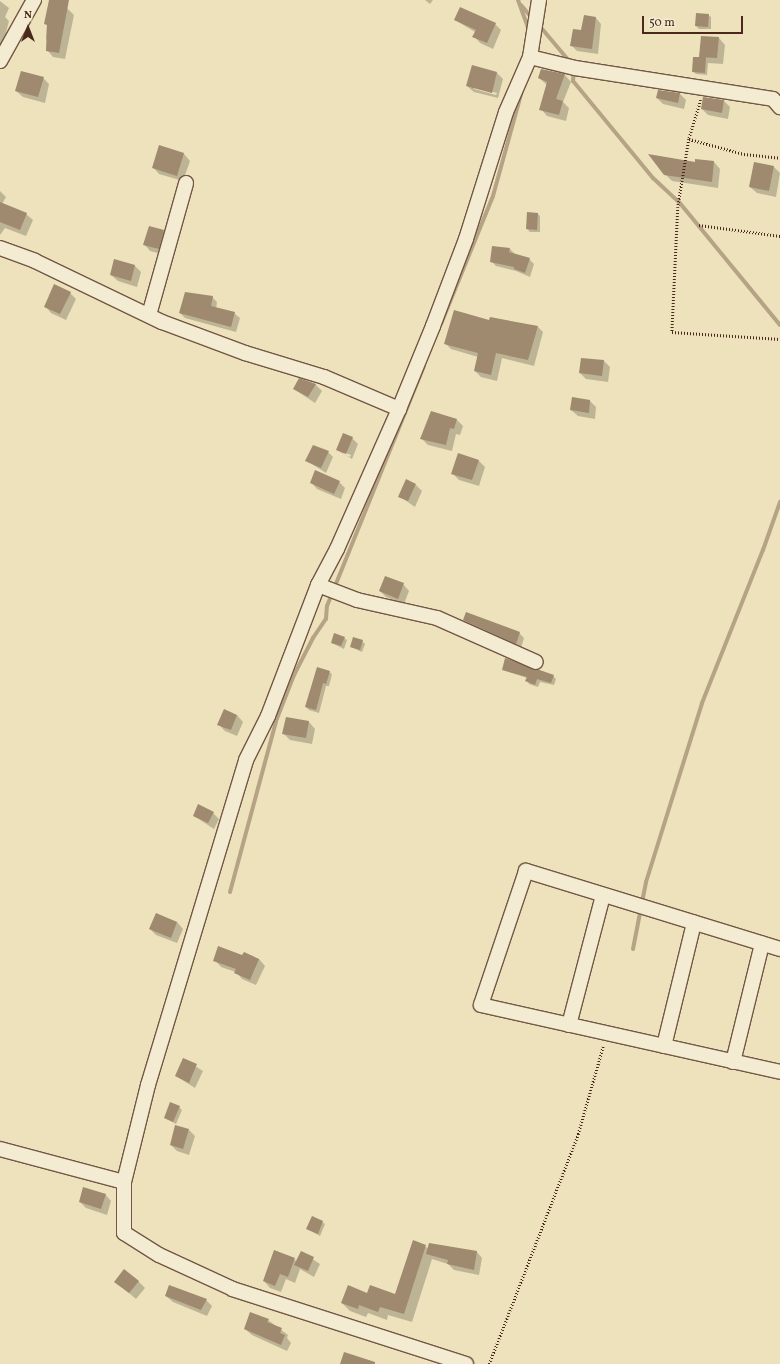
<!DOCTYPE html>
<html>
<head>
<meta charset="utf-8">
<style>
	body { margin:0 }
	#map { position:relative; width:780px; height:1364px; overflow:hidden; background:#ede2bc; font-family:Vollkorn,serif }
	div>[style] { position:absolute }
	.shadow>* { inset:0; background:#0003 }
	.stream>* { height:4px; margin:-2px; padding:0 2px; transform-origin:2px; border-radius:2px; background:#b6a386 }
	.building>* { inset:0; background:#9f896f }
	.path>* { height:2.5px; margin-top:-1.25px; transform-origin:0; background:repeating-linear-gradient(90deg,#4a291c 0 1px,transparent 0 3px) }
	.roads { filter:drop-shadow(1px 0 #735744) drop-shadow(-1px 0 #735744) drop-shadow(0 1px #735744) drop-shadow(0 -1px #735744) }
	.street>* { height:14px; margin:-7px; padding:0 7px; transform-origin:7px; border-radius:7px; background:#f3ecd3 }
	span { translate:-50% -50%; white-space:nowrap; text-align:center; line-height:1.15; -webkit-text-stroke:4px #f3ecd3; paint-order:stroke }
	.north { position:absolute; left:8px; top:8px; width:40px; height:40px; -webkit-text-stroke:3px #f3ecd3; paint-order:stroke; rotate:0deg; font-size:11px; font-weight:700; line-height:16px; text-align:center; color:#4a291c }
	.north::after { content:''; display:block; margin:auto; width:14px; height:18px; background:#4a291c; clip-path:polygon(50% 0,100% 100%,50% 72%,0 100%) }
	.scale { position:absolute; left:642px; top:16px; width:101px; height:18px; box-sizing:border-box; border:2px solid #4a291c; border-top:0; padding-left:5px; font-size:12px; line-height:14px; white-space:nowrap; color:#4a291c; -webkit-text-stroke:3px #f3ecd3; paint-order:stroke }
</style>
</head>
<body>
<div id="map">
	<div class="shadow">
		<div style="clip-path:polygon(425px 0,433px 0,430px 4px)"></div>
		<div style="clip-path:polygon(0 1px,9px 8px,5px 17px,9px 21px,0 55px)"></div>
		<div style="clip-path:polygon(67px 8px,74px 15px,65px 59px,53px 57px,47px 50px,48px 41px,46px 39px,48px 9px)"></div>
		<div style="clip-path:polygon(708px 15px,711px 17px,711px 29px,699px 29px,696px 26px)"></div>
		<div style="clip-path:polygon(585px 16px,596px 18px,601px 24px,598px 54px,577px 51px,572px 46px,582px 31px)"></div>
		<div style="clip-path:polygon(455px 20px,495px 24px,501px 30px,493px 49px,480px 43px,474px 36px,475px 32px)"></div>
		<div style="clip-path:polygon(702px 37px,719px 38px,725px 45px,723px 64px,708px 63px,707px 75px,696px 74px,693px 71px,702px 58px)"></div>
		<div style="clip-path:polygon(evenodd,473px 66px,497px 73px,503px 79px,498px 98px,474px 92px,467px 86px,473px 66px,474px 87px,497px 93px,496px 95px,474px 89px,474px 87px)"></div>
		<div style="clip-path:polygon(542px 70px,565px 75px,571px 82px,563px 102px,569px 108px,566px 121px,547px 116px,541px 109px,547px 85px,539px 78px)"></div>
		<div style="clip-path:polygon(43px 78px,49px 84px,45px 103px,23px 97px,16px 91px)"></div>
		<div style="clip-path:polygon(680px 94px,686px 100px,684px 109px,663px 104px,657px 98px)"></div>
		<div style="clip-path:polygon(704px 98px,724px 101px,730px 107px,728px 119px,708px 115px,702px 109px)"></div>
		<div style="clip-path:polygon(160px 147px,184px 154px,190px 161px,183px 181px,159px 174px,153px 167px)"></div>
		<div style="clip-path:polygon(714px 162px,720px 169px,718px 188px,672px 181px,665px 174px,696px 163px)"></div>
		<div style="clip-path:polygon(774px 167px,780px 173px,776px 197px,757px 193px,750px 187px)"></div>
		<div style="clip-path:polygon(0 191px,6px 197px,2px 204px,26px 214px,33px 220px,26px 236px,5px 228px,0 235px)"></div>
		<div style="clip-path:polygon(538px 214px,540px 216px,540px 232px,530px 232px,527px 229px)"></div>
		<div style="clip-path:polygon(163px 231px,170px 237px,165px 255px,150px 251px,144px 244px)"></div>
		<div style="clip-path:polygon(493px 247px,510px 249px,515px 254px,529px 259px,534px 264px,530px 277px,516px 271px,496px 266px,491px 261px)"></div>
		<div style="clip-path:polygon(135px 266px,141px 272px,137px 287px,118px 281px,111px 275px)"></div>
		<div style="clip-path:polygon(70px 293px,76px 299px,66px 320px,51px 313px,45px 306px)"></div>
		<div style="clip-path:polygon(212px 297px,217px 302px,216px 309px,234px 313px,240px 318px,236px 332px,185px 318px,180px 313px)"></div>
		<div style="clip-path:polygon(490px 321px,537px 326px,543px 332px,534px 366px,502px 358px,497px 381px,481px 377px,475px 371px,478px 357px,451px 349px,445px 343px)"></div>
		<div style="clip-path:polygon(604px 361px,610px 367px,608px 382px,586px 379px,580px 373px)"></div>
		<div style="clip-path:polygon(315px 384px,322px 391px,315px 403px,294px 389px)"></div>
		<div style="clip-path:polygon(573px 398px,590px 401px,596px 407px,595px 419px,578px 416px,571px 410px)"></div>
		<div style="clip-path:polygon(457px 420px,463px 426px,460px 435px,456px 434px,452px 451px,428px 445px,421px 438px)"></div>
		<div style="clip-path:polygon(evenodd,352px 438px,358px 444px,352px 459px,337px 450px,352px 438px,343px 452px,351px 455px,350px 457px,343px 454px,343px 452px)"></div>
		<div style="clip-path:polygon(328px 452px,333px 457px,326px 473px,307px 461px)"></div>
		<div style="clip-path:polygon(459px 454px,479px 461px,485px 467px,479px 486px,459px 480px,452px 473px)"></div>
		<div style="clip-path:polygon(311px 482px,339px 482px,345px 488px,341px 499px,317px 489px)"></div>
		<div style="clip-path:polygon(416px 485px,422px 491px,415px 507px,399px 496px)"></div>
		<div style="clip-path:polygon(403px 584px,409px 591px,404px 604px,386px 597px,380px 591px)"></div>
		<div style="clip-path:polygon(464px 620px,519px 633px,524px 638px,521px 648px,469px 625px)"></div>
		<div style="clip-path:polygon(344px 638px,347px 640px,344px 649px,332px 643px)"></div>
		<div style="clip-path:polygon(362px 641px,365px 644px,362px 652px,351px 647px)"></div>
		<div style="clip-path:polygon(503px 670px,553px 676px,556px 679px,554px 685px,540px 682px,538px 687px,529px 684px,527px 678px)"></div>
		<div style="clip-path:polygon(329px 672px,332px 674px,329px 686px,326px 686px,319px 713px,309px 710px,306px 707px)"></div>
		<div style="clip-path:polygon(237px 715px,243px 722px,237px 736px,225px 731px,219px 725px)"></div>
		<div style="clip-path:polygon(309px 722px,315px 729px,312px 744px,290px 740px,283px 733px)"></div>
		<div style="clip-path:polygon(213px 813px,219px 819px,214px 829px,194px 816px)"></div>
		<div style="clip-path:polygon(156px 914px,177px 922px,183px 929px,177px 943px,156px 935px,150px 929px)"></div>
		<div style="clip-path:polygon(243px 956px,259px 959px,265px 966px,256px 985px,242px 979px,236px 972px,221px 967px,215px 960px)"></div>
		<div style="clip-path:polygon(184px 1059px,203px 1071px,195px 1088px,176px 1076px)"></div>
		<div style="clip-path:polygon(179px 1107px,182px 1110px,176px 1124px,165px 1118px)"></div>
		<div style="clip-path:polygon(189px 1130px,195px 1136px,189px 1155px,177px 1151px,171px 1145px)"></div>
		<div style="clip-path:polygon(105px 1194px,111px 1201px,107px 1215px,86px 1208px,80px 1202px)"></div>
		<div style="clip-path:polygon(322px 1222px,325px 1224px,320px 1236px,307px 1229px)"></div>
		<div style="clip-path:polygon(413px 1241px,428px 1248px,477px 1252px,482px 1258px,479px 1275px,454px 1270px,448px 1264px,432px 1259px,412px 1322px,388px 1315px,387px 1320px,368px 1313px,366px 1317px,350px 1311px,342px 1303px,368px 1294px,396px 1295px)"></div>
		<div style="clip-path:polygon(275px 1252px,297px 1261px,302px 1252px,320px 1264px,314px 1277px,300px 1269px,295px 1283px,286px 1279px,281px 1292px,270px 1288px,264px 1281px)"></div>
		<div style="clip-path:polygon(138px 1281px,145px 1288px,136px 1299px,116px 1282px)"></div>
		<div style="clip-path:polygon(166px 1296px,206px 1300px,212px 1306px,207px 1316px,173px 1302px)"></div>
		<div style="clip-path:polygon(268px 1320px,288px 1335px,287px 1338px,291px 1343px,287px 1351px,252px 1335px,245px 1329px)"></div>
	</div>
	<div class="stream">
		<div style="left:518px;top:0;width:33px;rotate:70deg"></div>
		<div style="left:521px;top:5px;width:17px;rotate:50deg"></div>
		<div style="left:538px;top:24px;width:50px;rotate:49.9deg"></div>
		<div style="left:574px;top:71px;width:10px;rotate:96deg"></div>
		<div style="left:573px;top:81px;width:126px;rotate:50.5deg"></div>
		<div style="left:653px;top:178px;width:35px;rotate:43deg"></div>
		<div style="left:679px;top:202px;width:159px;rotate:50.6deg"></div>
		<div style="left:441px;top:324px;width:138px;rotate:-67.9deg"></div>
		<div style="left:493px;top:196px;width:109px;rotate:-74.6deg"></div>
		<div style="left:230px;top:892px;width:177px;rotate:-74.9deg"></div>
		<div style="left:276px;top:721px;width:49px;rotate:-68.6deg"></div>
		<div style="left:294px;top:675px;width:42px;rotate:-62.8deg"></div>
		<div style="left:313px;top:638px;width:23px;rotate:-56deg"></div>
		<div style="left:326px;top:619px;width:13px;rotate:-86deg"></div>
		<div style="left:327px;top:606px;width:259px;rotate:-68deg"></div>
		<div style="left:633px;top:949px;width:68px;rotate:-79deg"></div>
		<div style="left:646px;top:882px;width:188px;rotate:-72.6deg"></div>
		<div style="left:702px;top:703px;width:165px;rotate:-68.3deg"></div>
		<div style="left:763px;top:550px;width:51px;rotate:-70.5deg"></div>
	</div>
	<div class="building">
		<div style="clip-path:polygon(49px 0,69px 0,59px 53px,46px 51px,47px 25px,44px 24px)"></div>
		<div style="clip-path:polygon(460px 7px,496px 23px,487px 43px,472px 37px,476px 30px,454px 20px)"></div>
		<div style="clip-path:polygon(696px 13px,709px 14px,708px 27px,695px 26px)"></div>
		<div style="clip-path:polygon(584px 15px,596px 17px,592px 49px,570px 46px,573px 29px,581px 30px)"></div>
		<div style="clip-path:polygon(701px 36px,719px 37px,717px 58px,699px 57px)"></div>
		<div style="clip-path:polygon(693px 57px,706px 57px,705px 73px,692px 72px)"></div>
		<div style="clip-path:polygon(472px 65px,497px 72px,492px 93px,466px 86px)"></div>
		<div style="clip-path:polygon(541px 69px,565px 74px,556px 99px,563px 101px,559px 115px,539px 110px,547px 82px,538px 78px)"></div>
		<div style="clip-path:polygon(21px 71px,44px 77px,38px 97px,15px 91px)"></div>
		<div style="clip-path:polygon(658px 90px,680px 93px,678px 103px,656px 98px)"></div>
		<div style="clip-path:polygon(703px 97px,724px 100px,722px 113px,701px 109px)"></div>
		<div style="clip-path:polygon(159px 145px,184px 153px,177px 176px,152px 168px)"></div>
		<div style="clip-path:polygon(648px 154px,695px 162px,695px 159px,714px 161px,712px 182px,664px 175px)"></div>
		<div style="clip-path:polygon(754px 162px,774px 166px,769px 191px,749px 187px)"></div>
		<div style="clip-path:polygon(0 202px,27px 213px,20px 230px,0 222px)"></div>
		<div style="clip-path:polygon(527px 212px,538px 213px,537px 230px,526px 229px)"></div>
		<div style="clip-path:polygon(149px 226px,164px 230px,159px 249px,143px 245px)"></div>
		<div style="clip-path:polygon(492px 246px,510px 248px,509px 252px,530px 258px,525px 273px,514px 269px,514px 267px,490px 262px)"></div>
		<div style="clip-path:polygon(114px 259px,135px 265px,131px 281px,110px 275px)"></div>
		<div style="clip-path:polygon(54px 284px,71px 292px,60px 314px,44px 307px)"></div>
		<div style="clip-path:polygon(185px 292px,213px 296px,211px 306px,235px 312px,231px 327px,179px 313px)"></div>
		<div style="clip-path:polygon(454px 310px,489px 320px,490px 317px,538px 326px,528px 360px,496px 353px,491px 375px,474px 371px,478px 353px,444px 344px)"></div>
		<div style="clip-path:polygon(581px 358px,604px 360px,602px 376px,579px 373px)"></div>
		<div style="clip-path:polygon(299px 378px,316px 384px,308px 397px,293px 389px)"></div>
		<div style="clip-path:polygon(572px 397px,590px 400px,589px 413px,570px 410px)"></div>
		<div style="clip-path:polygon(431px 411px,457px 419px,454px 429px,450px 428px,446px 445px,420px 439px)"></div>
		<div style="clip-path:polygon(343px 433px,353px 437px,346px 454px,336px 450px)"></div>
		<div style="clip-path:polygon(313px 445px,329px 451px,321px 468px,305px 461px)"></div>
		<div style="clip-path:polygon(458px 453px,479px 460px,472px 480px,451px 474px)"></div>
		<div style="clip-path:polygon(315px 470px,340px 481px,334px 494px,310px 483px)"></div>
		<div style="clip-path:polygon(406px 479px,416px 484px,408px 501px,398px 497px)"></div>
		<div style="clip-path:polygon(385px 576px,404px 583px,398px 599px,379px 591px)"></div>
		<div style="clip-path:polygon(466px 612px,520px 632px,516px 644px,463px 620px)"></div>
		<div style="clip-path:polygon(334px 633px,345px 637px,341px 646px,331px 643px)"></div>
		<div style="clip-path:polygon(353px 637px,363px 640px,360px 650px,350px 647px)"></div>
		<div style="clip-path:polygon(505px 658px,554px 675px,551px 683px,537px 679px,535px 685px,525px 681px,527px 677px,502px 670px)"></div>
		<div style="clip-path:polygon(317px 667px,330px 671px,326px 684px,323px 683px,316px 710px,305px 707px)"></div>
		<div style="clip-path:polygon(224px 709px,237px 715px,231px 730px,217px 725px)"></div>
		<div style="clip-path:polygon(286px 717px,309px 721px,306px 738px,282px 734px)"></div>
		<div style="clip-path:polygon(198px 804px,214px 812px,208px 823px,193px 816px)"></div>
		<div style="clip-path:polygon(156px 913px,177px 922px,171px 938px,149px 929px)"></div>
		<div style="clip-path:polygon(218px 946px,242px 955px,244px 952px,259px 959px,250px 980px,234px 973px,236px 969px,213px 961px)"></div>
		<div style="clip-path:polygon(183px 1058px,197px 1064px,189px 1083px,175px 1076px)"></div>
		<div style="clip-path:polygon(170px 1102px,180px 1106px,173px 1122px,164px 1118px)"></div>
		<div style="clip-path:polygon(175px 1125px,189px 1129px,183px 1149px,170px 1145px)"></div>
		<div style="clip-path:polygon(83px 1187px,106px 1194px,101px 1209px,79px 1202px)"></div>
		<div style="clip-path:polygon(312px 1216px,323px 1221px,318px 1234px,306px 1229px)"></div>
		<div style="clip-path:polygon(413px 1240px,426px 1245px,404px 1314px,380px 1307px,378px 1312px,359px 1305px,358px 1309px,341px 1303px,348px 1285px,367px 1293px,370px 1285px,395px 1294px)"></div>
		<div style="clip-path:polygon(429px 1243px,477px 1251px,474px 1270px,447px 1264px,448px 1260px,426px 1254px)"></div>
		<div style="clip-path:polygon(274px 1250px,295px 1258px,288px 1277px,280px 1274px,275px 1286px,263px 1281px)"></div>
		<div style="clip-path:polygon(301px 1251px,314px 1257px,308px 1271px,294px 1265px)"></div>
		<div style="clip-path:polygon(124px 1269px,139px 1281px,129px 1293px,114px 1282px)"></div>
		<div style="clip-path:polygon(169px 1285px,207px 1299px,201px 1310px,165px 1296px)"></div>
		<div style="clip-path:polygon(250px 1312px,269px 1319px,267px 1322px,282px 1328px,280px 1333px,285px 1335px,281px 1345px,244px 1329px)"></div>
		<div style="clip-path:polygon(344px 1352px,375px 1362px,375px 1364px,340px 1364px)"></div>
	</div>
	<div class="path">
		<div style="left:701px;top:100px;width:41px;rotate:107.1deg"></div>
		<div style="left:689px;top:139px;width:69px;rotate:99.2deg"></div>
		<div style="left:678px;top:207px;width:125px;rotate:92.7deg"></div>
		<div style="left:672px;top:332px;width:108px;rotate:3.7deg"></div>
		<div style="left:689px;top:139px;width:57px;rotate:15.3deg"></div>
		<div style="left:744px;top:154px;width:36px;rotate:6deg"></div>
		<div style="left:699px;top:225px;width:82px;rotate:7.7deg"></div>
		<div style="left:489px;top:1364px;width:247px;rotate:-68.8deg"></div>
		<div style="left:578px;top:1134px;width:91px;rotate:-74.1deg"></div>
	</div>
	<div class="roads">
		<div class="street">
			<div style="left:530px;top:57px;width:46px;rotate:13.7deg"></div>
			<div style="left:575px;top:68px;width:200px;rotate:8.9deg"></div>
			<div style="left:773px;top:99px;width:11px;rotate:49deg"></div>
			<div style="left:0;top:61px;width:70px;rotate:-60.9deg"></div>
			<div style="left:0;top:248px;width:37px;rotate:20deg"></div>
			<div style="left:35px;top:261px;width:141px;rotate:25.7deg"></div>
			<div style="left:162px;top:322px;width:89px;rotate:20.5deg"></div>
			<div style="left:245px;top:353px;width:83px;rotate:16.9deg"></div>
			<div style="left:324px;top:377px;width:82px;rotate:23.1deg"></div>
			<div style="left:149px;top:315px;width:137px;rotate:-74.3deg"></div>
			<div style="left:318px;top:585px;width:42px;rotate:21deg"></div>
			<div style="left:357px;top:600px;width:82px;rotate:12.7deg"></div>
			<div style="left:437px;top:618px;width:108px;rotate:24deg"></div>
			<div style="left:780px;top:949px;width:266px;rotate:-162.9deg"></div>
			<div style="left:526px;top:871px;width:141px;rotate:108.6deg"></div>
			<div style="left:481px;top:1005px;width:306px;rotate:12.6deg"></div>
			<div style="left:569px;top:1025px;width:134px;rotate:-75.3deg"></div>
			<div style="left:664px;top:1046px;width:127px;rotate:-76.3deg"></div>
			<div style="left:733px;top:1062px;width:122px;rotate:-76.2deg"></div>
			<div style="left:0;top:1149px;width:128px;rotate:14.9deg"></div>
			<div style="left:466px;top:1364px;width:245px;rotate:-162.2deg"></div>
			<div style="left:233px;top:1289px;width:81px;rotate:-155.3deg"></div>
			<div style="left:159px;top:1255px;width:41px;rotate:-147.8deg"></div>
			<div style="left:124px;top:1233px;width:51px;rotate:-90deg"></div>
			<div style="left:124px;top:1182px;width:100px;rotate:-76.1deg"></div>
			<div style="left:148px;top:1085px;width:339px;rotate:-73.2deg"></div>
			<div style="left:246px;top:760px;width:49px;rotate:-63.4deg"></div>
			<div style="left:268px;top:716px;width:140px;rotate:-69.1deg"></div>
			<div style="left:318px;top:585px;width:41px;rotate:-62.2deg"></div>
			<div style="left:337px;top:549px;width:153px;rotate:-66.1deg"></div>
			<div style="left:399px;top:409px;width:90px;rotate:-67.7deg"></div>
			<div style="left:433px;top:326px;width:93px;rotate:-69.2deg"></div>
			<div style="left:466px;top:239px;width:133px;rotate:-72.5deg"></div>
			<div style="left:506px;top:112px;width:60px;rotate:-66.4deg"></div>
			<div style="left:530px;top:57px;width:58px;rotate:-81deg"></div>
		</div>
	</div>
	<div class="north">N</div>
	<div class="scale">50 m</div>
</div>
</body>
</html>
